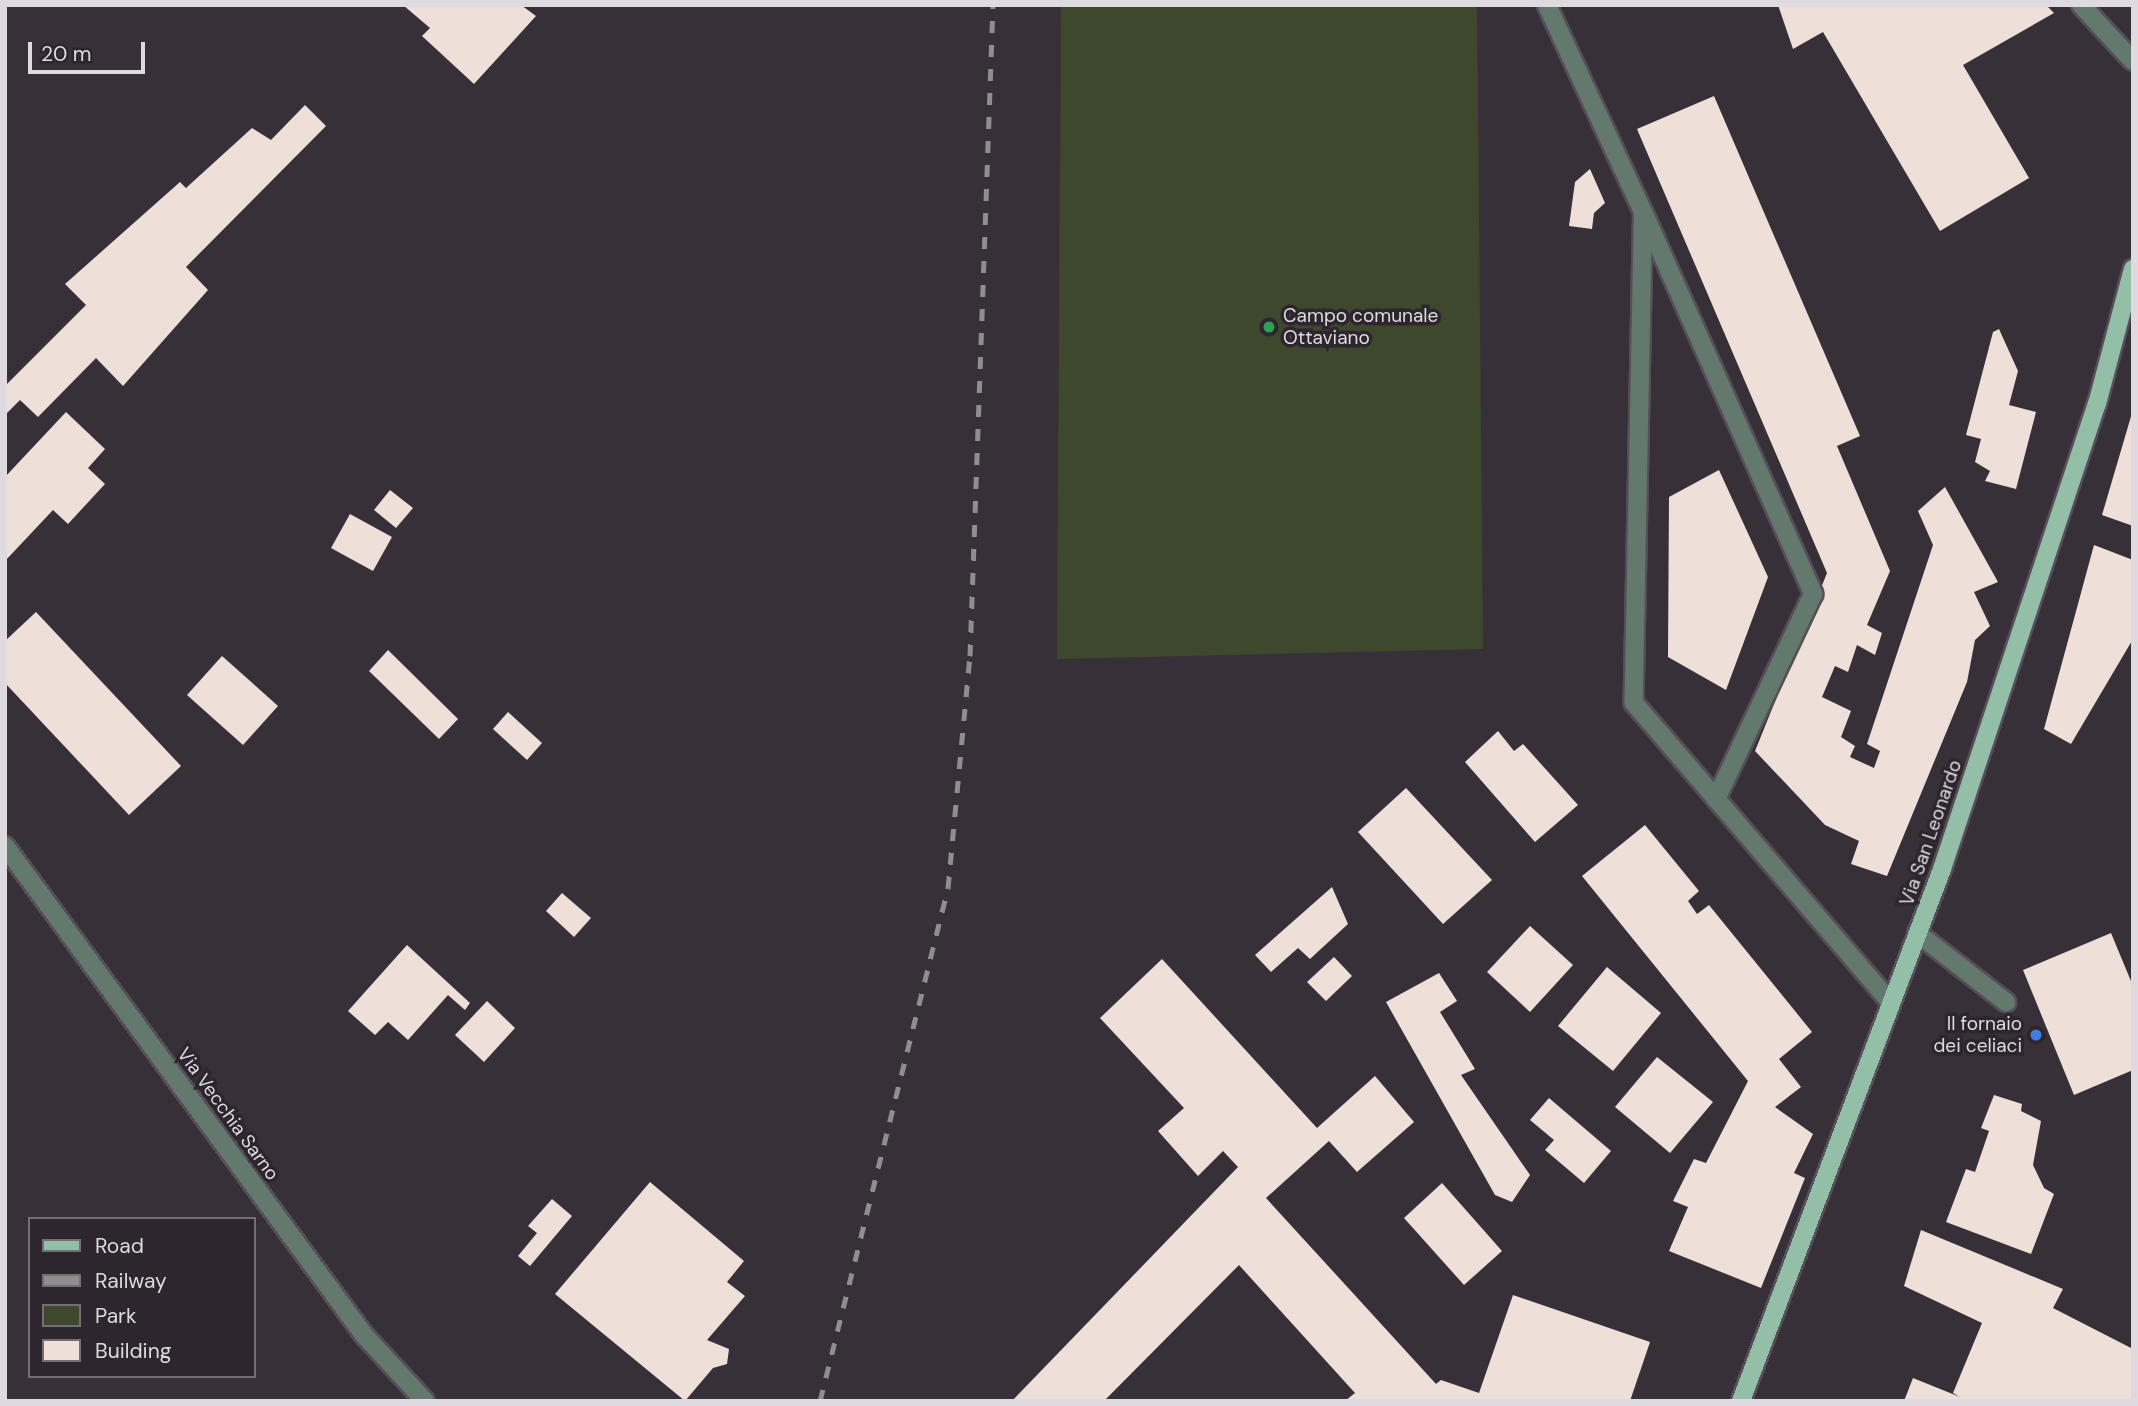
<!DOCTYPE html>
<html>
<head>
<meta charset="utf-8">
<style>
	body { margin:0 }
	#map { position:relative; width:2138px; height:1406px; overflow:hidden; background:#383039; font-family:"DM Sans",sans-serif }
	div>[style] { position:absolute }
	.green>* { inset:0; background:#3d482d }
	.building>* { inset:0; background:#eedfd8 }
	.roads { filter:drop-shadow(2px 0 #564f57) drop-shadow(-2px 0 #564f57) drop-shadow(0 2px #564f57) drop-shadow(0 -2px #564f57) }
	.minor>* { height:18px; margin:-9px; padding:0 9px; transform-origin:9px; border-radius:9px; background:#64796e }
	.major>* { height:18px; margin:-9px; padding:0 9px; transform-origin:9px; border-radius:9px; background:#93bea8 }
	.rail>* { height:5px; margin-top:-2.5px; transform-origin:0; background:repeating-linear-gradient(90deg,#918b92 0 12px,transparent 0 24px) }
	.dots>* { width:19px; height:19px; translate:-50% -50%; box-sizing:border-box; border:4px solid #2e262f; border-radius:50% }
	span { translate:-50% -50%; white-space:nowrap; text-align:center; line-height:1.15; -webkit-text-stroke:7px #2e262f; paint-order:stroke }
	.poi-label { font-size:19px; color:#dfdae0 }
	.left { translate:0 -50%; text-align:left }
	.right { translate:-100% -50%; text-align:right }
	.street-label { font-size:19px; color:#dfdae0 }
	.frame { position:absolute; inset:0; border:7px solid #dfdae0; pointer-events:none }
	.legend { position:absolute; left:28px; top:1217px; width:228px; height:161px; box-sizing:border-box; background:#2e262f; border:2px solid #756e76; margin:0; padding:9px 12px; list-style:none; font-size:21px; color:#dfdae0 }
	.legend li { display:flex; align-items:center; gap:14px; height:35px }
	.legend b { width:35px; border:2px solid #756e76 }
	.scale { position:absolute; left:28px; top:42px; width:117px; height:32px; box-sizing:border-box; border:4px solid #dfdae0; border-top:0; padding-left:9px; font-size:21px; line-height:24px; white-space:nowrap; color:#dfdae0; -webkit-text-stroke:5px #2e262f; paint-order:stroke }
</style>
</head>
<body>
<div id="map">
	<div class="green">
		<div style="clip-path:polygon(1061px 5px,1477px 5px,1483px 649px,1057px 659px)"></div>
	</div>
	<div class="building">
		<div style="clip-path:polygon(403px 5px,521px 5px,536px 16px,474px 84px,422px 36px,430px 28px)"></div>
		<div style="clip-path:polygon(1778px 5px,2046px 5px,2054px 13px,1963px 65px,2029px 178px,1940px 231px,1823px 32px,1793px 49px)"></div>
		<div style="clip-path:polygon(1714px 96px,1860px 436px,1837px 446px,1890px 571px,1867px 625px,1882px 633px,1875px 655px,1857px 645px,1848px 672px,1835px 666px,1822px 697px,1851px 711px,1841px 737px,1855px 746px,1850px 757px,1874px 768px,1880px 751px,1867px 744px,1933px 545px,1918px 511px,1945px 487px,1998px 582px,1974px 592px,1990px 626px,1975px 640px,1967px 682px,1887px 876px,1851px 864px,1859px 841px,1825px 825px,1755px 751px,1827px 573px,1637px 129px)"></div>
		<div style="clip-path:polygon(305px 105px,326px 126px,186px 267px,208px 290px,123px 386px,96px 358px,38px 417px,20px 400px,5px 415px,5px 386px,86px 305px,65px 284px,180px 182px,186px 188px,252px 128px,271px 140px)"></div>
		<div style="clip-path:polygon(1590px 169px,1605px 203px,1594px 213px,1592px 229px,1569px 226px,1575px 182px)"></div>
		<div style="clip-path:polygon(1999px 329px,2018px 371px,2009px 405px,2036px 412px,2016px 489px,1985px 481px,1990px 471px,1975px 462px,1981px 439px,1966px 435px,1993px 332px)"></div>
		<div style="clip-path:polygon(66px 412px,105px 449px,88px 468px,105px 484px,68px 524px,53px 510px,5px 561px,5px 477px)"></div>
		<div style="clip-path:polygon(2132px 413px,2133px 413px,2133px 526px,2102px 515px)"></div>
		<div style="clip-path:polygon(1719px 470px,1768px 577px,1726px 690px,1668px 657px,1669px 497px)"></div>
		<div style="clip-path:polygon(390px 490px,413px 508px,396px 528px,374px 510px)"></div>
		<div style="clip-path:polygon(350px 514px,392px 537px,373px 571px,331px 548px)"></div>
		<div style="clip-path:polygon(2094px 545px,2133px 560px,2133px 639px,2071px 744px,2044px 729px)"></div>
		<div style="clip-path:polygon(36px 612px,181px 766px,129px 815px,5px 683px,5px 641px)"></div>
		<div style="clip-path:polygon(388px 650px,458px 719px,439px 739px,369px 671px)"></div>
		<div style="clip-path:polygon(222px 656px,278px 706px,243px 745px,187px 695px)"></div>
		<div style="clip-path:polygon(508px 712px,542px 743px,527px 760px,493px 729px)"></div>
		<div style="clip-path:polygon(1498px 731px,1514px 751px,1523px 744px,1578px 805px,1535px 842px,1465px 762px)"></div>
		<div style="clip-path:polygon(1406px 788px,1492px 880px,1443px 924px,1358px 832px)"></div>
		<div style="clip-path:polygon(1645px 825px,1699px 891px,1688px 901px,1697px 914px,1709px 905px,1812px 1032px,1779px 1059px,1801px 1087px,1775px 1107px,1813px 1134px,1794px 1173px,1805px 1178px,1761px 1288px,1669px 1251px,1688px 1207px,1673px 1201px,1694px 1159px,1706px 1163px,1748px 1081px,1582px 876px)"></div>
		<div style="clip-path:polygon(1332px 887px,1348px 924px,1310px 959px,1298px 948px,1271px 972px,1255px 955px)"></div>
		<div style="clip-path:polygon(562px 893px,591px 918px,574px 937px,546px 911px)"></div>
		<div style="clip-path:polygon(1530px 926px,1573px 965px,1530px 1012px,1487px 972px)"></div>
		<div style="clip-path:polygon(2111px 933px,2133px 986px,2133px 1070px,2074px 1095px,2023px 970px)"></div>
		<div style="clip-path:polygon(407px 945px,470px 1003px,465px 1010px,448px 995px,408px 1040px,388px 1022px,375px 1035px,348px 1011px)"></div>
		<div style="clip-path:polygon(1334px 957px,1352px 976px,1326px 1001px,1307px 982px)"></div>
		<div style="clip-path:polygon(1162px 959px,1317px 1128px,1375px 1076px,1414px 1122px,1357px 1172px,1329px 1141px,1266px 1198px,1436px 1384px,1441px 1380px,1479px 1393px,1513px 1295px,1650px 1342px,1630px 1401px,1345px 1401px,1355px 1393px,1239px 1265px,1104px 1401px,1012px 1401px,1238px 1167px,1223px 1151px,1198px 1176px,1158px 1131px,1184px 1108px,1100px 1018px)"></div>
		<div style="clip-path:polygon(1607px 967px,1661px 1013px,1613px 1071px,1558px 1026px)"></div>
		<div style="clip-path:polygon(1439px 973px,1457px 1001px,1440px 1012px,1475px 1069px,1461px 1075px,1530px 1175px,1512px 1202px,1495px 1195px,1386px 1002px)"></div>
		<div style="clip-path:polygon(487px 1001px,515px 1028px,484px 1062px,455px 1035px)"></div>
		<div style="clip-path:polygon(1657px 1057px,1713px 1102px,1670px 1153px,1615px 1107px)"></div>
		<div style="clip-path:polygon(1994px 1095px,2022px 1104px,2021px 1111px,2041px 1121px,2033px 1165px,2044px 1188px,2054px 1194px,2031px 1254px,1946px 1222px,1966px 1169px,1975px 1172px,1989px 1131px,1981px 1128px)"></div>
		<div style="clip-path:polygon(1549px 1098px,1611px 1151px,1584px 1183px,1545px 1150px,1554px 1140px,1530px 1120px)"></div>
		<div style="clip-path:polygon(650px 1182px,744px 1261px,727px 1282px,745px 1296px,707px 1340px,729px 1349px,727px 1364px,713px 1368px,685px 1401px,555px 1294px)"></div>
		<div style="clip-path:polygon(1442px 1183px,1502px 1251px,1464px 1285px,1404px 1218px)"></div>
		<div style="clip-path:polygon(552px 1199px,572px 1216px,530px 1266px,518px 1256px,537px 1233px,528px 1226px)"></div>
		<div style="clip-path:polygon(1921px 1230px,2063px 1289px,2053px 1308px,2133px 1349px,2133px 1401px,1904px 1401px,1913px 1378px,1960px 1397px,1953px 1393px,1982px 1323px,1904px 1286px)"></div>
	</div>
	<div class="roads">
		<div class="minor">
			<div style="left:1547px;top:5px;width:228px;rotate:65.1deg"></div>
			<div style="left:1643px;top:212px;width:491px;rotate:91.1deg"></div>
			<div style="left:1634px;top:703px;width:394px;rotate:49.4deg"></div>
			<div style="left:2081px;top:5px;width:76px;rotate:47.1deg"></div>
			<div style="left:1645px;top:216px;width:414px;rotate:66deg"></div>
			<div style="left:1813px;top:594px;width:227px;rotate:115.3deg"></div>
			<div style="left:5px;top:846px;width:607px;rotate:53.72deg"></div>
			<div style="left:364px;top:1335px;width:90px;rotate:47.3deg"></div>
			<div style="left:1917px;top:933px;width:113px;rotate:37.8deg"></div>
		</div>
		<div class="major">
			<div style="left:1741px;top:1401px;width:569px;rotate:-69.3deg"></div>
			<div style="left:1942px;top:869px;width:490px;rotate:-71.6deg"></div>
			<div style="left:2097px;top:404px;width:140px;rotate:-75.1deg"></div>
		</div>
	</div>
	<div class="rail">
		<div style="left:820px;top:1401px;width:529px;rotate:-75.99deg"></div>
		<div style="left:948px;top:888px;width:233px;rotate:-84.6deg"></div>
		<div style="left:970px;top:656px;width:651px;rotate:-87.98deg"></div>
	</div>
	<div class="dots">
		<div style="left:1269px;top:327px;background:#2e9e5b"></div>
		<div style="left:2036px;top:1035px;background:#3f7fe0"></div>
	</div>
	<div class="poi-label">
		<span class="left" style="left:1283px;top:327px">Campo comunale<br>Ottaviano</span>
		<span class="right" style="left:2022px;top:1035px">Il fornaio<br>dei celiaci</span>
	</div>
	<div class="street-label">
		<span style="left:1931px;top:833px;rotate:-71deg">Via San Leonardo</span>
		<span style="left:228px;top:1114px;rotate:54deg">Via Vecchia Sarno</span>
	</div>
	<div class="frame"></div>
	<ul class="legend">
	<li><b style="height:9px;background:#93bea8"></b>Road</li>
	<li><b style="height:9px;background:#918b92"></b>Railway</li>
	<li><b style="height:19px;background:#3d482d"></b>Park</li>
	<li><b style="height:19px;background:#eedfd8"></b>Building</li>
	</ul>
	<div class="scale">20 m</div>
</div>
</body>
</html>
